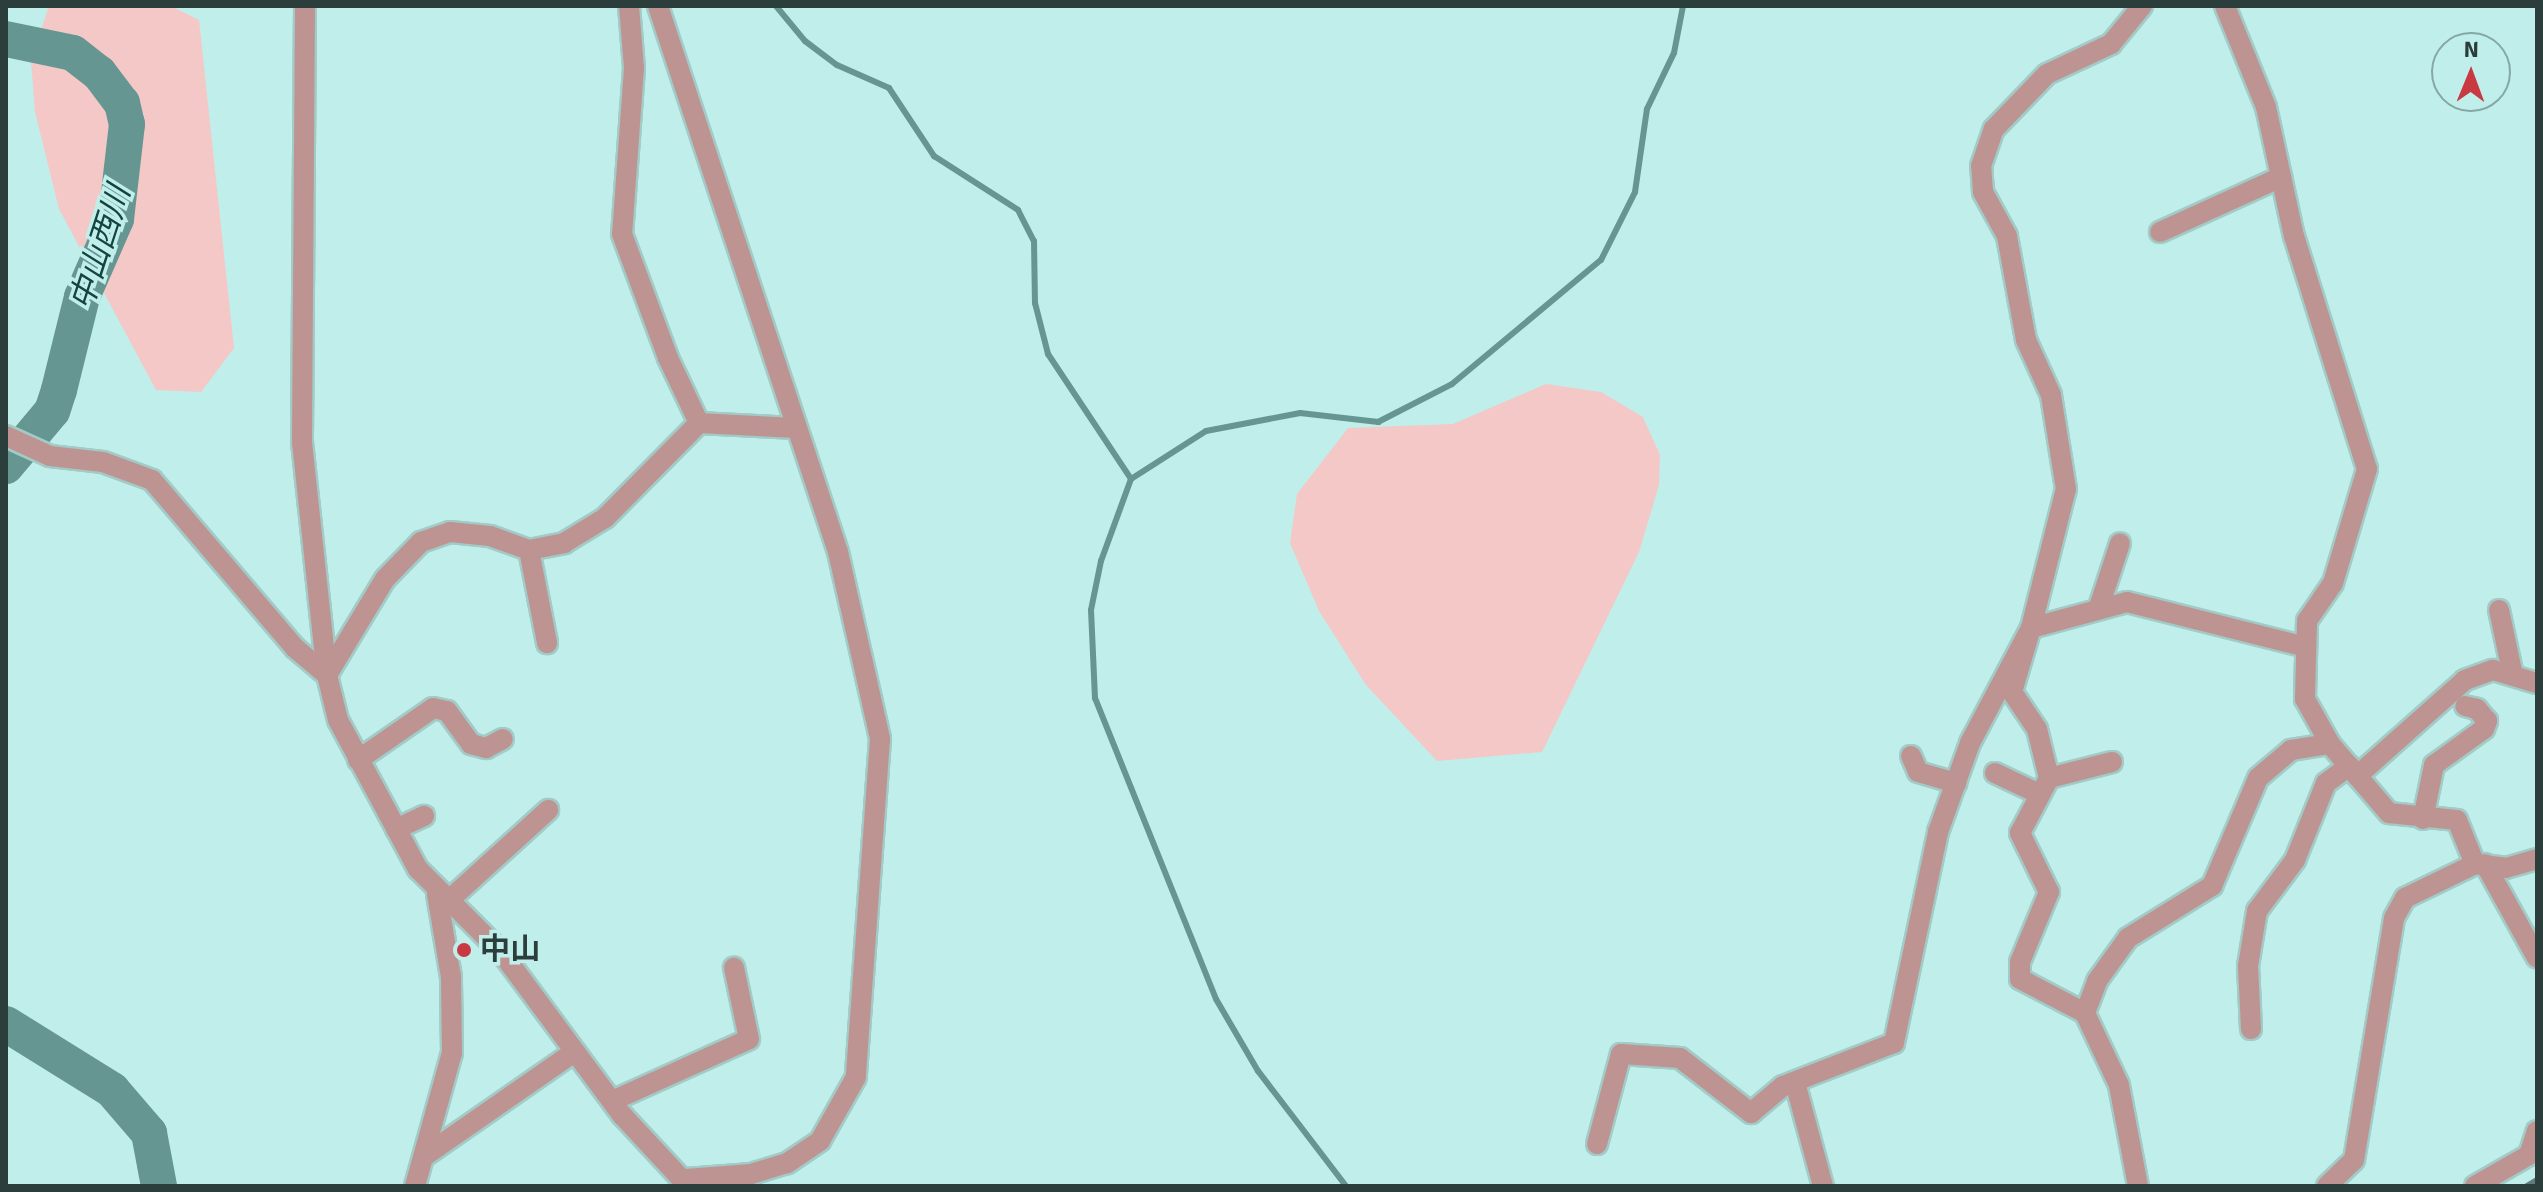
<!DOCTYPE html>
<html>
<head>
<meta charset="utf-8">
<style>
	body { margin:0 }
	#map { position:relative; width:2543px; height:1192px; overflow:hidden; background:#c0eeea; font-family:Signika,"Noto Sans JP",sans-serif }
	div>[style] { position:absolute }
	.green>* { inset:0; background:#f4c8c6 }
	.stream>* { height:6px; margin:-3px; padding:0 3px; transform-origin:3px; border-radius:3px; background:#659692 }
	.river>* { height:36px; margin:-18px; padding:0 18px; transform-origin:18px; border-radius:18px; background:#659692 }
	.roads { filter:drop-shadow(2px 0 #a2cbc7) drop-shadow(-2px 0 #a2cbc7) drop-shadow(0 2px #a2cbc7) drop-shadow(0 -2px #a2cbc7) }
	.minor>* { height:20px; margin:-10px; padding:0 10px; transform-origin:10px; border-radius:10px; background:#be9492 }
	.rail>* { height:6px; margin:-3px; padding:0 3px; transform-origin:3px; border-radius:3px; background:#617d7b }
	.dots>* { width:22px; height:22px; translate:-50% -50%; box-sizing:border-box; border:4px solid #c0eeea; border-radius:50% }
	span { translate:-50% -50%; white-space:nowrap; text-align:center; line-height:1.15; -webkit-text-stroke:7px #c0eeea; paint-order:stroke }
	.poi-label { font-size:30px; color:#2c3e3c; font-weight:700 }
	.left { translate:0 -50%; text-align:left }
	.water-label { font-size:32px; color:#144340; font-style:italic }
	.frame { position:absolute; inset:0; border:8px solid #2c3e3c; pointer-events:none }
	.north { position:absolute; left:2431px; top:32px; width:80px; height:80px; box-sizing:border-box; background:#c0eeea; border:2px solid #85a8a4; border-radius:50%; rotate:1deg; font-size:22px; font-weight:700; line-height:32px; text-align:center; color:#2c3e3c }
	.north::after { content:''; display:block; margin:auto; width:28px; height:36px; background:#c93942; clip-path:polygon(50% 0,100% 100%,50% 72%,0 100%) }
</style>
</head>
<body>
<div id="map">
	<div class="green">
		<div style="clip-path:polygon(49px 6px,171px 6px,199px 20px,234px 348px,201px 392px,156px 390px,59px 209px,35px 112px,31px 61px)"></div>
		<div style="clip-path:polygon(1546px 384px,1601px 392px,1643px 417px,1660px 455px,1659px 485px,1639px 552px,1542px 752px,1437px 761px,1366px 685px,1319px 611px,1290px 543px,1297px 494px,1348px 428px,1453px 424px)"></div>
	</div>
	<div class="stream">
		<div style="left:776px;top:6px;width:45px;rotate:50.4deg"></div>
		<div style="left:805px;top:41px;width:40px;rotate:37deg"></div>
		<div style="left:837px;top:65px;width:57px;rotate:23.9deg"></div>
		<div style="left:889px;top:88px;width:82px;rotate:56.5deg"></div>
		<div style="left:934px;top:156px;width:100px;rotate:32.7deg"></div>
		<div style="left:1018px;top:210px;width:35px;rotate:63deg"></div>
		<div style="left:1034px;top:241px;width:62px;rotate:89.1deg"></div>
		<div style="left:1035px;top:303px;width:53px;rotate:75.7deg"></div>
		<div style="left:1048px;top:354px;width:150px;rotate:56.4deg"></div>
		<div style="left:1346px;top:1186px;width:145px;rotate:-127.4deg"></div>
		<div style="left:1258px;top:1071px;width:83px;rotate:-120.3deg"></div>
		<div style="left:1216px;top:999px;width:324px;rotate:-111.9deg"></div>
		<div style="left:1095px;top:698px;width:88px;rotate:-92.6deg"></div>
		<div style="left:1091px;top:610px;width:50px;rotate:-78.5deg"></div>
		<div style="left:1101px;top:561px;width:87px;rotate:-69.9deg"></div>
		<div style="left:1131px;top:479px;width:89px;rotate:-32.6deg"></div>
		<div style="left:1206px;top:431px;width:96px;rotate:-10.8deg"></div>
		<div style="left:1300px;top:413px;width:79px;rotate:6.6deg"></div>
		<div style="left:1378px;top:422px;width:83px;rotate:-27.2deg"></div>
		<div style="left:1452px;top:384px;width:194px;rotate:-39.8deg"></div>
		<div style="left:1601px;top:260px;width:76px;rotate:-63.4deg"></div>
		<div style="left:1635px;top:192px;width:84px;rotate:-81.8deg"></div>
		<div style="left:1647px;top:109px;width:62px;rotate:-64.3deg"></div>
		<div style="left:1674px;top:53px;width:48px;rotate:-79.2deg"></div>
	</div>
	<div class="river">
		<div style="left:6px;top:39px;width:68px;rotate:11.8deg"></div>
		<div style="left:73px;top:53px;width:33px;rotate:38deg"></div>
		<div style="left:99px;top:73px;width:38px;rotate:53deg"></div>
		<div style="left:122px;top:103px;width:22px;rotate:77deg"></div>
		<div style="left:127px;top:124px;width:96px;rotate:96.6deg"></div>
		<div style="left:116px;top:219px;width:85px;rotate:113.6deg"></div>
		<div style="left:82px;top:297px;width:96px;rotate:103.9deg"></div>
		<div style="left:59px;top:390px;width:22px;rotate:108deg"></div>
		<div style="left:52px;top:411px;width:72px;rotate:129.9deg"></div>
		<div style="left:6px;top:1024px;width:125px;rotate:31.9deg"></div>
		<div style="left:112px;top:1090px;width:57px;rotate:49.3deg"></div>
		<div style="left:149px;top:1133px;width:54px;rotate:79.3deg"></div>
	</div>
	<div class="roads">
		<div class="minor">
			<div style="left:305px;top:6px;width:436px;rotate:90.4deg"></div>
			<div style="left:302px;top:442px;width:234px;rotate:83.9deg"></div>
			<div style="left:327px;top:675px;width:46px;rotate:76.3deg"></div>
			<div style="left:338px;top:720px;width:169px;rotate:61.8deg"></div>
			<div style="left:418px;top:869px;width:119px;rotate:45deg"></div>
			<div style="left:502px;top:953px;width:202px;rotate:53.5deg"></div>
			<div style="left:622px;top:1115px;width:97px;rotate:47.1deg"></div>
			<div style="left:629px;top:6px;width:62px;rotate:85.4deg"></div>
			<div style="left:634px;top:68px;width:166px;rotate:94.1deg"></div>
			<div style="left:622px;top:234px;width:132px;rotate:69.6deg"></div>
			<div style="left:668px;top:358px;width:72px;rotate:64.5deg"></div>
			<div style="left:699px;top:423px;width:96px;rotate:3deg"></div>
			<div style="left:658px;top:6px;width:575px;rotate:71.75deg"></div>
			<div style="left:838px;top:552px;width:192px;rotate:77.3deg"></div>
			<div style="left:880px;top:739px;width:339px;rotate:94.1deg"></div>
			<div style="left:856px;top:1077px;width:73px;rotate:119.4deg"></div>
			<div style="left:820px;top:1141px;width:40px;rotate:146deg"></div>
			<div style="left:787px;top:1163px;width:38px;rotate:163deg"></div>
			<div style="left:751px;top:1174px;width:65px;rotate:175.6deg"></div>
			<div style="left:2225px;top:6px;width:109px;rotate:67.9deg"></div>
			<div style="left:2266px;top:107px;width:132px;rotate:77.8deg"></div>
			<div style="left:2294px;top:236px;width:244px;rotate:72.6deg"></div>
			<div style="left:2367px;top:469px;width:119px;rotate:106.6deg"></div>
			<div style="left:2333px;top:583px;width:46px;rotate:124.4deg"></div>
			<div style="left:2307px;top:621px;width:78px;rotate:91.5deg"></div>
			<div style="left:2305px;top:699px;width:51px;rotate:60.9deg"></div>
			<div style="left:2330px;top:744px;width:91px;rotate:49.5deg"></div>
			<div style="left:2389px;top:813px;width:68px;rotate:5.9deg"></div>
			<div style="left:2457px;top:820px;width:48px;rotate:67.8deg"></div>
			<div style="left:2160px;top:232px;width:133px;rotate:-24.4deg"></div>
			<div style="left:6px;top:436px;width:48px;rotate:24.4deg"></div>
			<div style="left:50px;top:456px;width:53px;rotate:6.5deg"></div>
			<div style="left:103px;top:462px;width:52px;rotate:20.2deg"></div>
			<div style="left:152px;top:480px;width:221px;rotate:49.6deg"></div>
			<div style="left:295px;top:648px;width:42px;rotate:40.2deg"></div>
			<div style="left:327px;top:675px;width:112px;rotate:-58.9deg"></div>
			<div style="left:385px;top:579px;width:52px;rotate:-45.8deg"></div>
			<div style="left:421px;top:542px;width:31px;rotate:-19deg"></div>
			<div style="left:450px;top:532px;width:40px;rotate:5.7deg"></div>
			<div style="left:490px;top:536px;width:41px;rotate:19.7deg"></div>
			<div style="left:529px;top:550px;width:36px;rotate:-11deg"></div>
			<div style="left:564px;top:543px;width:48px;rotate:-31.4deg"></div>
			<div style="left:605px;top:518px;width:134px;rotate:-45.3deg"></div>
			<div style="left:529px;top:550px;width:95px;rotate:79deg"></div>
			<div style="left:2099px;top:607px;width:67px;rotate:-71.8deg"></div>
			<div style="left:2499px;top:610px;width:62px;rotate:78deg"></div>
			<div style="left:1911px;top:756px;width:17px;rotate:66deg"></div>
			<div style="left:1918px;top:772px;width:40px;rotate:16deg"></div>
			<div style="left:358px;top:760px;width:91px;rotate:-34.7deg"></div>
			<div style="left:433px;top:708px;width:14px;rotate:12deg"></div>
			<div style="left:447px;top:711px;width:41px;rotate:54deg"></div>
			<div style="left:471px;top:744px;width:16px;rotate:15deg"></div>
			<div style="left:486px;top:748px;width:19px;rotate:-28deg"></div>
			<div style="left:1995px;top:773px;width:49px;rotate:25.5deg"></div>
			<div style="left:2357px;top:776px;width:144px;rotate:-41.6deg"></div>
			<div style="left:2465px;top:680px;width:30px;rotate:-20deg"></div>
			<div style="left:2493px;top:670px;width:46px;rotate:16.5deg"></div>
			<div style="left:2049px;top:778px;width:50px;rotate:-103.8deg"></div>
			<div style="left:2037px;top:729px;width:45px;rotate:-124deg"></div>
			<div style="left:2012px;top:692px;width:67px;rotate:-73.5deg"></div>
			<div style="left:2031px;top:628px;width:99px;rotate:-15.2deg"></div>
			<div style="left:2127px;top:602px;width:180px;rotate:14.1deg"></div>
			<div style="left:2423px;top:819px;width:55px;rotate:-78.5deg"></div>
			<div style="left:2434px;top:765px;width:62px;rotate:-35.8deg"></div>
			<div style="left:2484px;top:729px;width:9px;rotate:-69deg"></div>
			<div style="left:2487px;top:721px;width:16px;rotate:-130deg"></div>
			<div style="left:2477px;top:709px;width:12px;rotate:-166deg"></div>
			<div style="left:396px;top:829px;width:31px;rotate:-25deg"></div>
			<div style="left:2485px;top:864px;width:107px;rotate:61deg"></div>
			<div style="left:447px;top:902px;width:137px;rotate:-42.3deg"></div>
			<div style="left:2085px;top:1013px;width:73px;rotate:-152.4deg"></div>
			<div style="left:2020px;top:979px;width:17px;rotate:-90deg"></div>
			<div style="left:2020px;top:962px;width:76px;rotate:-67.5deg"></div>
			<div style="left:2049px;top:892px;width:66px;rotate:-116.2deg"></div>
			<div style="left:2020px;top:833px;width:62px;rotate:-62.2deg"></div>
			<div style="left:2049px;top:778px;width:65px;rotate:-14.3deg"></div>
			<div style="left:2251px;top:1029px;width:63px;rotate:-92.7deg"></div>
			<div style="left:2248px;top:966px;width:56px;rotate:-80.7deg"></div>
			<div style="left:2257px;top:911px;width:64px;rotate:-53.3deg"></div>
			<div style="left:2295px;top:860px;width:83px;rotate:-68.1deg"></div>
			<div style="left:2326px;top:783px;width:29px;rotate:-36deg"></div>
			<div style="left:1796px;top:1086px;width:104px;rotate:74.9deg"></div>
			<div style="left:612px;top:1101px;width:150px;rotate:-24.3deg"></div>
			<div style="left:749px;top:1039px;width:73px;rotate:-101.9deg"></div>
			<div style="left:1597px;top:1144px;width:93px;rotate:-75.1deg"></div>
			<div style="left:1621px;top:1054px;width:59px;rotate:3.9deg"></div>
			<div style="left:1680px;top:1058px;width:90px;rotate:37.8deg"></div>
			<div style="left:1751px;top:1113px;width:42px;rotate:-40.2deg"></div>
			<div style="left:1783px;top:1086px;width:119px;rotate:-21.2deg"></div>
			<div style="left:1894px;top:1043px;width:216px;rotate:-78.2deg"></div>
			<div style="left:1938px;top:832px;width:95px;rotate:-70.2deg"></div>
			<div style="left:1970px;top:743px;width:130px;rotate:-62.1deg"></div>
			<div style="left:2031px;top:628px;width:143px;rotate:-75.9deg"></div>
			<div style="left:2066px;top:489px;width:95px;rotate:-99.1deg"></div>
			<div style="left:2051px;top:395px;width:60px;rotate:-114.4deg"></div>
			<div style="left:2026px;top:340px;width:106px;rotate:-100.4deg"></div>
			<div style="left:2007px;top:236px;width:50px;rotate:-118.6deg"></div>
			<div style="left:1983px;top:192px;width:26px;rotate:-94deg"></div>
			<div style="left:1981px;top:166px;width:39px;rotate:-71deg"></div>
			<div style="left:1994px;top:129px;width:76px;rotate:-46.1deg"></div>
			<div style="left:2047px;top:74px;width:71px;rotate:-25.1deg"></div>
			<div style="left:2111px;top:44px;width:49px;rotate:-50.8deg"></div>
			<div style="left:426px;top:1155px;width:180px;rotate:-34.8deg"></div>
			<div style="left:415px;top:1186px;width:138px;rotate:-74.5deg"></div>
			<div style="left:452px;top:1053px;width:76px;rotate:-90.8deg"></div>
			<div style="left:451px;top:977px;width:84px;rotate:-99.6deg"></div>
			<div style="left:2138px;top:1186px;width:103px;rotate:-100.7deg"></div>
			<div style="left:2119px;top:1085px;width:80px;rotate:-115.3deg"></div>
			<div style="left:2085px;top:1013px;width:34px;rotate:-69deg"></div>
			<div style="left:2097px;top:981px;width:53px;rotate:-54.2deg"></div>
			<div style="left:2128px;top:938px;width:99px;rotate:-31.8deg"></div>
			<div style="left:2212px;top:886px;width:117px;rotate:-66.9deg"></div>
			<div style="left:2258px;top:778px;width:43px;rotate:-40.3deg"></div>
			<div style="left:2291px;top:750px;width:39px;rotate:-9deg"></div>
			<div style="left:2327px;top:1186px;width:37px;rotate:-44deg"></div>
			<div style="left:2354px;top:1160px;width:245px;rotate:-80.6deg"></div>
			<div style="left:2394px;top:918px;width:23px;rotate:-61deg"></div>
			<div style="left:2405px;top:898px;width:78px;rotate:-25.9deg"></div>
			<div style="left:2475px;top:864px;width:31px;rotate:7deg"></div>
			<div style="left:2506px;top:868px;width:32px;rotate:-16deg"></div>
			<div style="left:2475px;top:1186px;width:62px;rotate:-29.9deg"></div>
			<div style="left:2529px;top:1155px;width:25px;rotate:-72deg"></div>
		</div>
	</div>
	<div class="rail">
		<div style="left:2527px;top:1186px;width:12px;rotate:-31deg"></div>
	</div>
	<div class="dots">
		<div style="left:464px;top:950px;background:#c93942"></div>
	</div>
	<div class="poi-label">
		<span class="left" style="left:480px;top:950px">中山</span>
	</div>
	<div class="water-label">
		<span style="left:101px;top:248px;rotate:-72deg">中山西川</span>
	</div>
	<div class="frame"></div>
	<div class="north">N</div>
</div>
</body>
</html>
